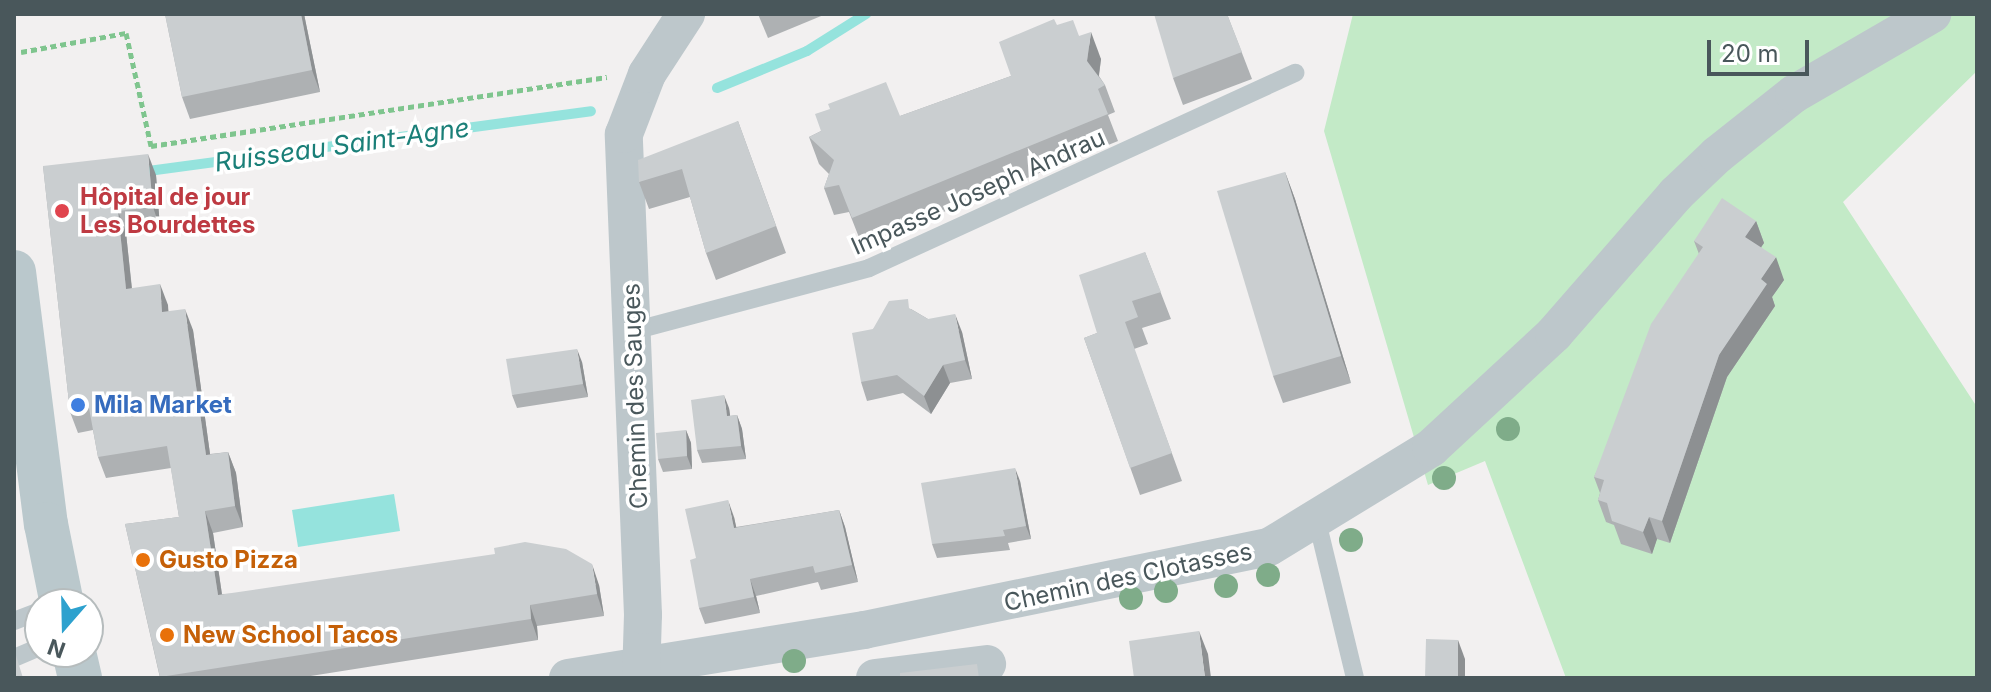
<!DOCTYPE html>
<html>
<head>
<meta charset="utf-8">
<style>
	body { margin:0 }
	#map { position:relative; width:1991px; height:692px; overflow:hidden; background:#f2f0f0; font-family:Inter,sans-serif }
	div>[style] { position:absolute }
	.green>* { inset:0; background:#c3eac7 }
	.water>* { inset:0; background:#95e3dd }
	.stream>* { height:10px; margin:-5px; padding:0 5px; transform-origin:5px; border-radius:5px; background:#95e3dd }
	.path>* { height:5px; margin-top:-2.5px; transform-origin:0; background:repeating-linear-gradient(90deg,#7fc58e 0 6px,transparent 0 10px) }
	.lane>* { height:18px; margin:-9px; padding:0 9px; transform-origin:9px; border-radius:9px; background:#bdc7cb }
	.street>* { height:38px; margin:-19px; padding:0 19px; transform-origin:19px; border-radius:19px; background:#bdc7cb }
	.secondary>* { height:44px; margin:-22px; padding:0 22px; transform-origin:22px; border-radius:22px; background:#bac8cc }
	.trees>* { width:24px; height:24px; margin:-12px; border-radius:50%; background:#7fac89 }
	.wall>* { inset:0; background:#aeb1b3 }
	.shaded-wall>* { inset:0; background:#8d9092 }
	.building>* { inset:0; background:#caced0 }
	.dots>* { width:22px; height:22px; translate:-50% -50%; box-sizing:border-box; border:4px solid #fff; border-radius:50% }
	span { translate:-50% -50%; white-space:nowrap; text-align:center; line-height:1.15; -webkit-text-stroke:7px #fff; paint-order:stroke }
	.street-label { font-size:24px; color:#49575b }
	.health-label { font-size:24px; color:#be3a42; font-weight:700 }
	.left { translate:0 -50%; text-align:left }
	.shop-label { font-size:24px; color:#366cbe; font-weight:700 }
	.food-label { font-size:24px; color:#c56008; font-weight:700 }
	.water-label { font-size:26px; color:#1a7f78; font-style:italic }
	.frame { position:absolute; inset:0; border:16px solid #49575b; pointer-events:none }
	.north { position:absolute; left:24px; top:588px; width:80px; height:80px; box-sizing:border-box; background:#fff; border:2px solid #b6bcbd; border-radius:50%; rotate:200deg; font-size:22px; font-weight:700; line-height:32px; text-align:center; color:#49575b }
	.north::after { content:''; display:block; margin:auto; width:28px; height:36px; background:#2da1ce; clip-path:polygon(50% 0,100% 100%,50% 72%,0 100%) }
	.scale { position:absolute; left:1707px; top:40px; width:102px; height:36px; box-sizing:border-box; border:4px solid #49575b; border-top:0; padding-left:10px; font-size:24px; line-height:28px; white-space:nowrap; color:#49575b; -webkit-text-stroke:6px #fff; paint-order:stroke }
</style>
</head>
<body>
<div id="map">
	<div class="green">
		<div style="clip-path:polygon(1353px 14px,1977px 14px,1977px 71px,1843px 202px,1977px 407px,1977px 678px,1566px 678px,1485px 461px,1428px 485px,1324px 131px)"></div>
	</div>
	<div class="water">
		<div style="clip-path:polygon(394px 494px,400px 531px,298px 547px,292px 510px)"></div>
	</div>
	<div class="stream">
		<div style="left:717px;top:88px;width:97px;rotate:-22.3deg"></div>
		<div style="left:807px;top:51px;width:70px;rotate:-32.1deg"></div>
		<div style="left:141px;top:172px;width:454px;rotate:-7.7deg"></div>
	</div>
	<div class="path">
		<div style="left:21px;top:52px;width:107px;rotate:-10.3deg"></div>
		<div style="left:126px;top:33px;width:116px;rotate:77.5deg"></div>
		<div style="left:151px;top:146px;width:461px;rotate:-8.6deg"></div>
	</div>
	<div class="lane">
		<div style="left:633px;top:331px;width:244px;rotate:-14.9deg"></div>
		<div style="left:869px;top:268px;width:469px;rotate:-24.6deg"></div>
		<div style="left:1317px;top:521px;width:162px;rotate:76.4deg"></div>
		<div style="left:14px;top:621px;width:28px;rotate:-21deg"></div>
		<div style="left:14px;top:658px;width:28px;rotate:-23deg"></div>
	</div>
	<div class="street">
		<div style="left:568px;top:678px;width:300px;rotate:-9.2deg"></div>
		<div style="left:864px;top:630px;width:413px;rotate:-11.6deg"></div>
		<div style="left:1269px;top:547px;width:190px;rotate:-31.4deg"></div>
		<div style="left:1431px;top:448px;width:168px;rotate:-42.8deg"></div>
		<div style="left:1554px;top:334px;width:186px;rotate:-48.9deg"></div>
		<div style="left:1676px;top:194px;width:57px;rotate:-43.6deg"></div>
		<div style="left:1717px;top:155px;width:98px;rotate:-38.4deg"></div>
		<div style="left:1794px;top:94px;width:160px;rotate:-30.1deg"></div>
		<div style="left:641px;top:678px;width:63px;rotate:-88.2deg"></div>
		<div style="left:643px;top:615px;width:481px;rotate:-92.3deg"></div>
		<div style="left:624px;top:134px;width:64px;rotate:-69deg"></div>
		<div style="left:647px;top:74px;width:72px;rotate:-57deg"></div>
		<div style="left:875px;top:678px;width:113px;rotate:-7.1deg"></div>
	</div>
	<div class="secondary">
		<div style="left:14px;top:272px;width:254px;rotate:82.8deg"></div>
		<div style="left:46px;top:524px;width:82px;rotate:78.7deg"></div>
		<div style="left:74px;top:652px;width:27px;rotate:77deg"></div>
	</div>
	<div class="trees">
		<div style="left:1508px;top:429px"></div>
		<div style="left:1444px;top:478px"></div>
		<div style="left:1351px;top:540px"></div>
		<div style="left:1268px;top:575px"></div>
		<div style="left:1226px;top:586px"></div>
		<div style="left:1166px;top:591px"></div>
		<div style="left:1131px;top:598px"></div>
		<div style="left:794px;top:661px"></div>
	</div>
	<div class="wall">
		<div style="clip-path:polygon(165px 14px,304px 14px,320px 92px,190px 119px,182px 97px)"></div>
		<div style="clip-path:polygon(758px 14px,826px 14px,768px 38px)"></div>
		<div style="clip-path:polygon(1227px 14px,1252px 79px,1183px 105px,1173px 78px)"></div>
		<div style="clip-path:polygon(1057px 25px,1079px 36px,1101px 59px,1099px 76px,1105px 85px,1115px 112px,1108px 115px,1118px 141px,862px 245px,849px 212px,834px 215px,824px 188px,829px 174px,819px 164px,809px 137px,821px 131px,900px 116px,1011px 76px)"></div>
		<div style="clip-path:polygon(738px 121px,786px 253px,716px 280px,706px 253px,690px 197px,649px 209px,639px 182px)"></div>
		<div style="clip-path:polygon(43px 166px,156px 175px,160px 228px,126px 233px,132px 288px,168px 305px,168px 311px,193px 330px,210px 454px,228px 452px,236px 473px,243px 527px,213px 533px,222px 594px,599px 585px,604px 616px,537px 626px,538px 640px,298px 678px,160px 678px,125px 524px,179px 517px,171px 468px,106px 478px,98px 457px,93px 430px,78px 433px,70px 412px)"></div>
		<div style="clip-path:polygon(1285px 172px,1295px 199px,1351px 383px,1283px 403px,1273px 376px)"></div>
		<div style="clip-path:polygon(1756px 221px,1764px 243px,1761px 247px,1784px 280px,1772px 297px,1775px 306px,1727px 377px,1670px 543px,1657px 539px,1652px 554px,1621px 544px,1614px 525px,1606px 522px,1598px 500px,1600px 493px,1594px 477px,1699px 254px,1694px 241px)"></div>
		<div style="clip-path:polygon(1145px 252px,1171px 319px,1142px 328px,1148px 344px,1134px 349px,1182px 481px,1140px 495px,1084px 338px,1097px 333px)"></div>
		<div style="clip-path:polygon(911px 309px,928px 319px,962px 332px,972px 379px,950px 383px,931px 414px,903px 393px,867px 401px,861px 382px,873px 329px)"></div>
		<div style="clip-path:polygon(582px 362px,588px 397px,517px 408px,512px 395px)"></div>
		<div style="clip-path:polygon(729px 408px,730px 416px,737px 415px,742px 429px,746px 459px,702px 463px,697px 450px)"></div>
		<div style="clip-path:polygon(686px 430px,691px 443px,692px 469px,663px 472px,658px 459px)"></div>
		<div style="clip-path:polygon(1020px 481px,1031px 539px,1008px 543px,1010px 550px,937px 558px,932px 544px)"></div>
		<div style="clip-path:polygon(839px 510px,845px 527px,858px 582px,821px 590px,818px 582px,756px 596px,760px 613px,705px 624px,699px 608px,696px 558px,734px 517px,736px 527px)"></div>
	</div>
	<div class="shaded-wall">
		<div style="clip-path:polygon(301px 14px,304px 14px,320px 92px,312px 70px)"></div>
		<div style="clip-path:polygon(1091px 32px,1101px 59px,1097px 88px,1087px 61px)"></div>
		<div style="clip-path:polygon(148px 154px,156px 175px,160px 228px,153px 207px)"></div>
		<div style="clip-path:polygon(1285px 172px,1295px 199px,1351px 383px,1341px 356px)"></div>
		<div style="clip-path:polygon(118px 211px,126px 233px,134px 310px,126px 289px)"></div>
		<div style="clip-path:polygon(1756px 221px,1764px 243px,1753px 259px,1745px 237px)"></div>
		<div style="clip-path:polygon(1776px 257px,1784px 280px,1772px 297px,1775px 306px,1727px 377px,1670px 543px,1662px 521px,1719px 355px,1761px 279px)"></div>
		<div style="clip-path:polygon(160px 284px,168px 305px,170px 334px,162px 312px)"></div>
		<div style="clip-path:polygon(185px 309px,193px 330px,213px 476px,206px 455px)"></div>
		<div style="clip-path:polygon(955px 314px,962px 332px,972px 379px,965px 360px)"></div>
		<div style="clip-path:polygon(577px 349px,582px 362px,588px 397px,583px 384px)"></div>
		<div style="clip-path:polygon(943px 365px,950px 383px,931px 414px,924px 396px)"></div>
		<div style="clip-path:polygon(724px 395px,729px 408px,732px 429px,727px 416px)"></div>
		<div style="clip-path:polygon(737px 415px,742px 429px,746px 459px,741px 446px)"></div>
		<div style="clip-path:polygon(686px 430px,691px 443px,692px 469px,687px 456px)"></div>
		<div style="clip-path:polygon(228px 452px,236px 473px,243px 527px,235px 506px)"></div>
		<div style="clip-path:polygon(1015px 468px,1020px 481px,1031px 539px,1026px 526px)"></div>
		<div style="clip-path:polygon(728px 500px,734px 517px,740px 544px,734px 528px)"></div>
		<div style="clip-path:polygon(839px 510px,845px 527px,858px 582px,852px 565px)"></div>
		<div style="clip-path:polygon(205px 511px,213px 533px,225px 616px,218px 595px)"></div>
		<div style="clip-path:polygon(1649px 517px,1657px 539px,1652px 554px,1643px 532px)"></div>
		<div style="clip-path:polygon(592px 564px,599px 585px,604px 616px,597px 594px)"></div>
		<div style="clip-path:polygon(750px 579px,756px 596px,760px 613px,754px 597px)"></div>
		<div style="clip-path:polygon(530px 605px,537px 626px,538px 640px,531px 619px)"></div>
		<div style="clip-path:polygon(1199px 631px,1208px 654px,1211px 678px,1205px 678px)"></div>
		<div style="clip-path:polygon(1458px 640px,1465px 659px,1465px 678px,1458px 678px)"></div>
	</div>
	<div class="building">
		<div style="clip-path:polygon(165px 14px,301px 14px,312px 70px,182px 97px)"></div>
		<div style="clip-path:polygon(1154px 14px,1227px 14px,1242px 52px,1173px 78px)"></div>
		<div style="clip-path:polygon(1054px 19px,1057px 25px,1073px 20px,1079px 36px,1091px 32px,1087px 61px,1105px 85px,1098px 89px,1108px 114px,852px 218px,839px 185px,824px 188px,834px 160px,809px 137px,821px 131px,815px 114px,830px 109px,828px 104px,886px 82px,900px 116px,1011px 76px,999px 42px)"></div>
		<div style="clip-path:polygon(738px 121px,776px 226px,706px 253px,682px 169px,639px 182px,638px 160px)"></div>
		<div style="clip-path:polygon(148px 154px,153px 207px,118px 211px,126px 289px,160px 284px,162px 312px,185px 309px,206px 455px,228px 452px,235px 506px,205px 511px,218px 595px,495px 554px,494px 548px,525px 542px,566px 549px,592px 564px,597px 594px,530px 605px,531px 619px,160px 677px,125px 524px,179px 517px,167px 446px,98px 457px,89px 408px,70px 412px,43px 166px)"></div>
		<div style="clip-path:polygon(1285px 172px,1341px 356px,1273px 376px,1217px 191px)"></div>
		<div style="clip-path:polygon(1722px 198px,1756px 221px,1745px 237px,1776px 257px,1761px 279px,1767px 284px,1719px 355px,1662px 521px,1649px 517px,1643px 532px,1612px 521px,1607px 503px,1598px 500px,1604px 480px,1594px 477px,1651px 324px,1703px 247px,1694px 241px)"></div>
		<div style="clip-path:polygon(1145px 252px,1161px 292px,1132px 301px,1138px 317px,1125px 322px,1172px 453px,1130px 468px,1084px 338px,1097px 333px,1079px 275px)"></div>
		<div style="clip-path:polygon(908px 299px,909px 308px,928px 319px,955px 314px,965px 360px,943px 365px,924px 396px,897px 375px,861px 382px,852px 333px,873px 329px,889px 301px)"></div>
		<div style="clip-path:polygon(577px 349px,583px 384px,512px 395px,506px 359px)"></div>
		<div style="clip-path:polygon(724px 395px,727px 416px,737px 415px,741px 446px,697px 450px,691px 400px)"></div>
		<div style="clip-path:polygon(686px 430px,687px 456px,658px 459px,656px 433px)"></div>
		<div style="clip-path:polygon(1015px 468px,1026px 526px,1003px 530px,1005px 536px,932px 544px,921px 483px)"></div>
		<div style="clip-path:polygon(728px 500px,734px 528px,839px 510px,852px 565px,815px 573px,813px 566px,750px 579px,754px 597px,699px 608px,690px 560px,696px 558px,685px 509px)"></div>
		<div style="clip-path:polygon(1199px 631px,1205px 678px,1134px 678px,1129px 641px)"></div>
		<div style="clip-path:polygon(1426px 639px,1458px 640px,1458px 678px,1425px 678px)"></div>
		<div style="clip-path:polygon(14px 649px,23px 678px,14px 678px)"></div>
		<div style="clip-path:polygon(977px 664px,979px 678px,900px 678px,900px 673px)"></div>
	</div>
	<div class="dots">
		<div style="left:62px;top:211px;background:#e0444e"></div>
		<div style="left:78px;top:405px;background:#3f7fe0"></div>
		<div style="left:143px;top:560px;background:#e8710a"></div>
		<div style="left:167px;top:635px;background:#e8710a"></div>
	</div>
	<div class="street-label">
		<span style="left:978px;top:192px;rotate:-24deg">Impasse Joseph Andrau</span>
		<span style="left:635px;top:396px;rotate:-92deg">Chemin des Sauges</span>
		<span style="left:1128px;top:577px;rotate:-12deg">Chemin des Clotasses</span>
	</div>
	<div class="health-label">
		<span class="left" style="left:80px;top:211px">Hôpital de jour<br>Les Bourdettes</span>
	</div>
	<div class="shop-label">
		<span class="left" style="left:94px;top:405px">Mila Market</span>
	</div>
	<div class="food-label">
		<span class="left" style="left:159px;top:560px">Gusto Pizza</span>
		<span class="left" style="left:183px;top:635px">New School Tacos</span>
	</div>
	<div class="water-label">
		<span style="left:342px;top:145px;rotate:-8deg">Ruisseau Saint-Agne</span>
	</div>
	<div class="frame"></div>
	<div class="north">N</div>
	<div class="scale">20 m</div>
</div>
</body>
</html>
